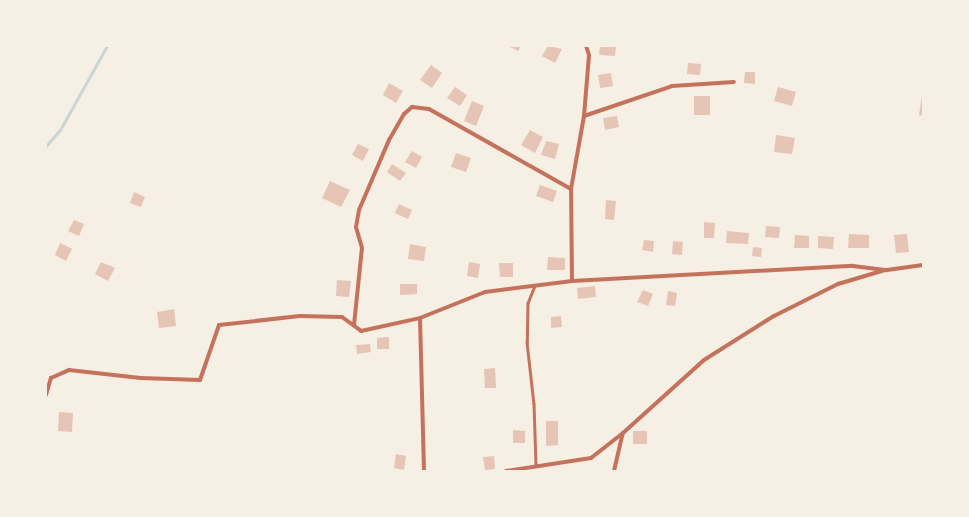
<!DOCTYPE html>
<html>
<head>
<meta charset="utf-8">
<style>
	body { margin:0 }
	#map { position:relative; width:969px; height:517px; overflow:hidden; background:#f6efe4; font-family:Raleway,sans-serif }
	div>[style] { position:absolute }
	.stream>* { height:2.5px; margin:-1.25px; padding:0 1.25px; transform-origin:1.25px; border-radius:1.25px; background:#c9d6d2 }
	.building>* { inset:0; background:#e6c5b7 }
	.service>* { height:2.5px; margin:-1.25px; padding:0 1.25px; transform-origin:1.25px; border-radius:1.25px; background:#c5725c }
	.minor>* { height:4px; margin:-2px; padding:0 2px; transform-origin:2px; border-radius:2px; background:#c5725c }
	span { translate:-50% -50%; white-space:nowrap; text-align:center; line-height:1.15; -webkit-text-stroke:3px #f6efe4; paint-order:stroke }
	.frame { position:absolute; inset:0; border:47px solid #f6efe4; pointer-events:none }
</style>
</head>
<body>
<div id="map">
	<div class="stream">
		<div style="left:46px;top:146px;width:21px;rotate:-49deg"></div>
		<div style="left:60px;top:130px;width:96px;rotate:-60.8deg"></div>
	</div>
	<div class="building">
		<div style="clip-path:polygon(508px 46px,521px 46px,518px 51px)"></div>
		<div style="clip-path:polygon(548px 46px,562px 49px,555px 63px,542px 56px)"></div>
		<div style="clip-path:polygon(600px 46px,616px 46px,615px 56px,599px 55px)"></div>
		<div style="clip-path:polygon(688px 63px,701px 64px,700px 75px,687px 74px)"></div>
		<div style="clip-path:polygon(431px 65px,442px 73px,432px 88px,420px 80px)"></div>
		<div style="clip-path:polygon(745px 72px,755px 72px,755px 84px,744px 83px)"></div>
		<div style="clip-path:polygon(611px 73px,613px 86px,600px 88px,598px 75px)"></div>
		<div style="clip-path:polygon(389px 83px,403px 91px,396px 103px,383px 95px)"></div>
		<div style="clip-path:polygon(455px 87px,467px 95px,460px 106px,447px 98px)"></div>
		<div style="clip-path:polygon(778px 87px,796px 92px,792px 106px,774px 101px)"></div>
		<div style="clip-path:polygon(694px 96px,710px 96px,710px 115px,694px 115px)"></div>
		<div style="clip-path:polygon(922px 96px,923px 96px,923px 116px,919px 115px)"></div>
		<div style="clip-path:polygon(472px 101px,484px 106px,476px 126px,464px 121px)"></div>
		<div style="clip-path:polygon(617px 116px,619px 127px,605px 130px,603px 118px)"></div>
		<div style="clip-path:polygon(530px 130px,543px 137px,535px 153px,521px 145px)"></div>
		<div style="clip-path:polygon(776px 135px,795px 138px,792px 154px,774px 152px)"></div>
		<div style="clip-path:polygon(546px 141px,559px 144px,555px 159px,541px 155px)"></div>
		<div style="clip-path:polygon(358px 144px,369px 149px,363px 161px,352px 155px)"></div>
		<div style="clip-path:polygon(412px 151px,422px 157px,416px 168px,405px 162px)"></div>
		<div style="clip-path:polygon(456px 153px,471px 158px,466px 172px,451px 167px)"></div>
		<div style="clip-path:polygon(392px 164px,406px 173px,400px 181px,387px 172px)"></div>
		<div style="clip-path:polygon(330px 181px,350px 190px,341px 207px,322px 198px)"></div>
		<div style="clip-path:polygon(540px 185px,557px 191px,553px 202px,536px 196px)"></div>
		<div style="clip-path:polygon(134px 192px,145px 197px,141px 207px,130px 203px)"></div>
		<div style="clip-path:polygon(606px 200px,616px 201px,614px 220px,605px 219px)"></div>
		<div style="clip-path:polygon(399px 204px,412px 210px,408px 219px,395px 213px)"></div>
		<div style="clip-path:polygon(74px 220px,84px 224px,79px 236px,68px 231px)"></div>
		<div style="clip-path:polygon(704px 222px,715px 223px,714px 238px,704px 238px)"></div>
		<div style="clip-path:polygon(766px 226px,780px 227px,779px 238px,765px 237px)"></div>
		<div style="clip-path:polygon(727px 231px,749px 233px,748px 244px,726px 243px)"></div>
		<div style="clip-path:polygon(849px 234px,869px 235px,869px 248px,848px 248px)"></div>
		<div style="clip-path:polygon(907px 234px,909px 252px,896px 253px,894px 235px)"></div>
		<div style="clip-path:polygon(795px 235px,809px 236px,809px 248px,794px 248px)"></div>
		<div style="clip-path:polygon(818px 236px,834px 237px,833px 249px,818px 248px)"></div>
		<div style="clip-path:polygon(644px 240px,654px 241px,653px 252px,642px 250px)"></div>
		<div style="clip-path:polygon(673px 241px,683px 242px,682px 255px,672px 254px)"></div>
		<div style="clip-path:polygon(60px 243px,72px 249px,66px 261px,55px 255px)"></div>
		<div style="clip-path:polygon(410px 244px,426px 247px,424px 261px,408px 259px)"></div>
		<div style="clip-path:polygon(753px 247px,762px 248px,761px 257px,752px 256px)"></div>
		<div style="clip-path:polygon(548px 257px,565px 258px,565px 270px,547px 270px)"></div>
		<div style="clip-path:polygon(101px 262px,115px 268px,108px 281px,95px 274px)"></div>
		<div style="clip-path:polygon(469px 262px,480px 264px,478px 278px,467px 276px)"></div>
		<div style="clip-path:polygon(499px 263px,513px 263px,513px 277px,500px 277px)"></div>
		<div style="clip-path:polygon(337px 280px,351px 281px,349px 297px,336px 296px)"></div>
		<div style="clip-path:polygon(400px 284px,417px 284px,417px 294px,400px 295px)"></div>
		<div style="clip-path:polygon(595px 286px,596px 297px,578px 299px,577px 288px)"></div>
		<div style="clip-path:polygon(643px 290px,653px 294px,648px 306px,637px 302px)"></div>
		<div style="clip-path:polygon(668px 291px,677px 293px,675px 306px,666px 305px)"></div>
		<div style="clip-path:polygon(174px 309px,176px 326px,159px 328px,157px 312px)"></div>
		<div style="clip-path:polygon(561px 316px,562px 327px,551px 328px,551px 317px)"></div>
		<div style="clip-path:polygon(389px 337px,389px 349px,377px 349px,377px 338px)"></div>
		<div style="clip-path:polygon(370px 344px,371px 352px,357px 354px,356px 345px)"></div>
		<div style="clip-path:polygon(495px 368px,496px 388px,485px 388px,484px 369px)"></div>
		<div style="clip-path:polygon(59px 412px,73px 413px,72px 432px,58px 431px)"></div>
		<div style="clip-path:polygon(546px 421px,558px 421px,558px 445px,546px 446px)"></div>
		<div style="clip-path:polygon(513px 430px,525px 431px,525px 443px,513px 443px)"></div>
		<div style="clip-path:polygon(633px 431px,647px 431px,647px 444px,633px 444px)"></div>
		<div style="clip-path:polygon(396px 454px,406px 456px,404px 470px,394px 468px)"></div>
		<div style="clip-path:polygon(494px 456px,495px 469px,485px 470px,483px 457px)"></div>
	</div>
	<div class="service">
		<div style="left:535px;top:286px;width:18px;rotate:112deg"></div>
		<div style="left:528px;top:303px;width:39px;rotate:91deg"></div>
		<div style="left:527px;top:342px;width:62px;rotate:83.6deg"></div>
		<div style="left:534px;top:404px;width:61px;rotate:88.1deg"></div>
	</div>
	<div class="minor">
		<div style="left:584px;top:116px;width:93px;rotate:-18.8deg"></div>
		<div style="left:672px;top:86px;width:62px;rotate:-3.7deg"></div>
		<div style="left:572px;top:281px;width:92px;rotate:-90.6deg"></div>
		<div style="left:571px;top:189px;width:74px;rotate:-79.9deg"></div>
		<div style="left:584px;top:116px;width:61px;rotate:-85.3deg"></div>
		<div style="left:589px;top:55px;width:9px;rotate:-108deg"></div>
		<div style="left:420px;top:318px;width:153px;rotate:88.5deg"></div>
		<div style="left:354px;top:325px;width:77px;rotate:-84.1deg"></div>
		<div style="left:362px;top:248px;width:22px;rotate:-106deg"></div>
		<div style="left:356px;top:227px;width:17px;rotate:-80deg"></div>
		<div style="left:359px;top:210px;width:76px;rotate:-66.8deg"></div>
		<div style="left:389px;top:140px;width:30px;rotate:-60deg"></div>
		<div style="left:404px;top:114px;width:11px;rotate:-41deg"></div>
		<div style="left:412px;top:107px;width:17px;rotate:7deg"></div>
		<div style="left:429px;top:109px;width:163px;rotate:29.4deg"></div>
		<div style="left:46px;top:395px;width:18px;rotate:-74deg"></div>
		<div style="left:51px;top:378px;width:20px;rotate:-24deg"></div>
		<div style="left:69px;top:370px;width:72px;rotate:6.3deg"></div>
		<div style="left:141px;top:378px;width:59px;rotate:1.9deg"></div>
		<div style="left:200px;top:380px;width:58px;rotate:-70.9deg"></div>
		<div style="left:219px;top:325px;width:81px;rotate:-6.3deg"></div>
		<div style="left:300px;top:316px;width:42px;rotate:1.4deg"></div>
		<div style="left:342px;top:317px;width:24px;rotate:36deg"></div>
		<div style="left:361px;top:331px;width:60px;rotate:-12.4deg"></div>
		<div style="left:420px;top:318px;width:70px;rotate:-21.8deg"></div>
		<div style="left:485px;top:292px;width:88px;rotate:-7.2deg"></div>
		<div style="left:572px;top:281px;width:281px;rotate:-3.1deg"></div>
		<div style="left:853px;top:266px;width:34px;rotate:7deg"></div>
		<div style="left:887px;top:270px;width:36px;rotate:-8deg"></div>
		<div style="left:506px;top:471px;width:86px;rotate:-8.7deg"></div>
		<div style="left:591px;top:458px;width:41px;rotate:-38deg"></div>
		<div style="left:623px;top:433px;width:109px;rotate:-42deg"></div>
		<div style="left:704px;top:360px;width:83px;rotate:-32.2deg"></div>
		<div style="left:774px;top:316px;width:72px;rotate:-26.6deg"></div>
		<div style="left:838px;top:284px;width:49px;rotate:-16.6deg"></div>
		<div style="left:614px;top:471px;width:39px;rotate:-77deg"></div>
	</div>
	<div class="frame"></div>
</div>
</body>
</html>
